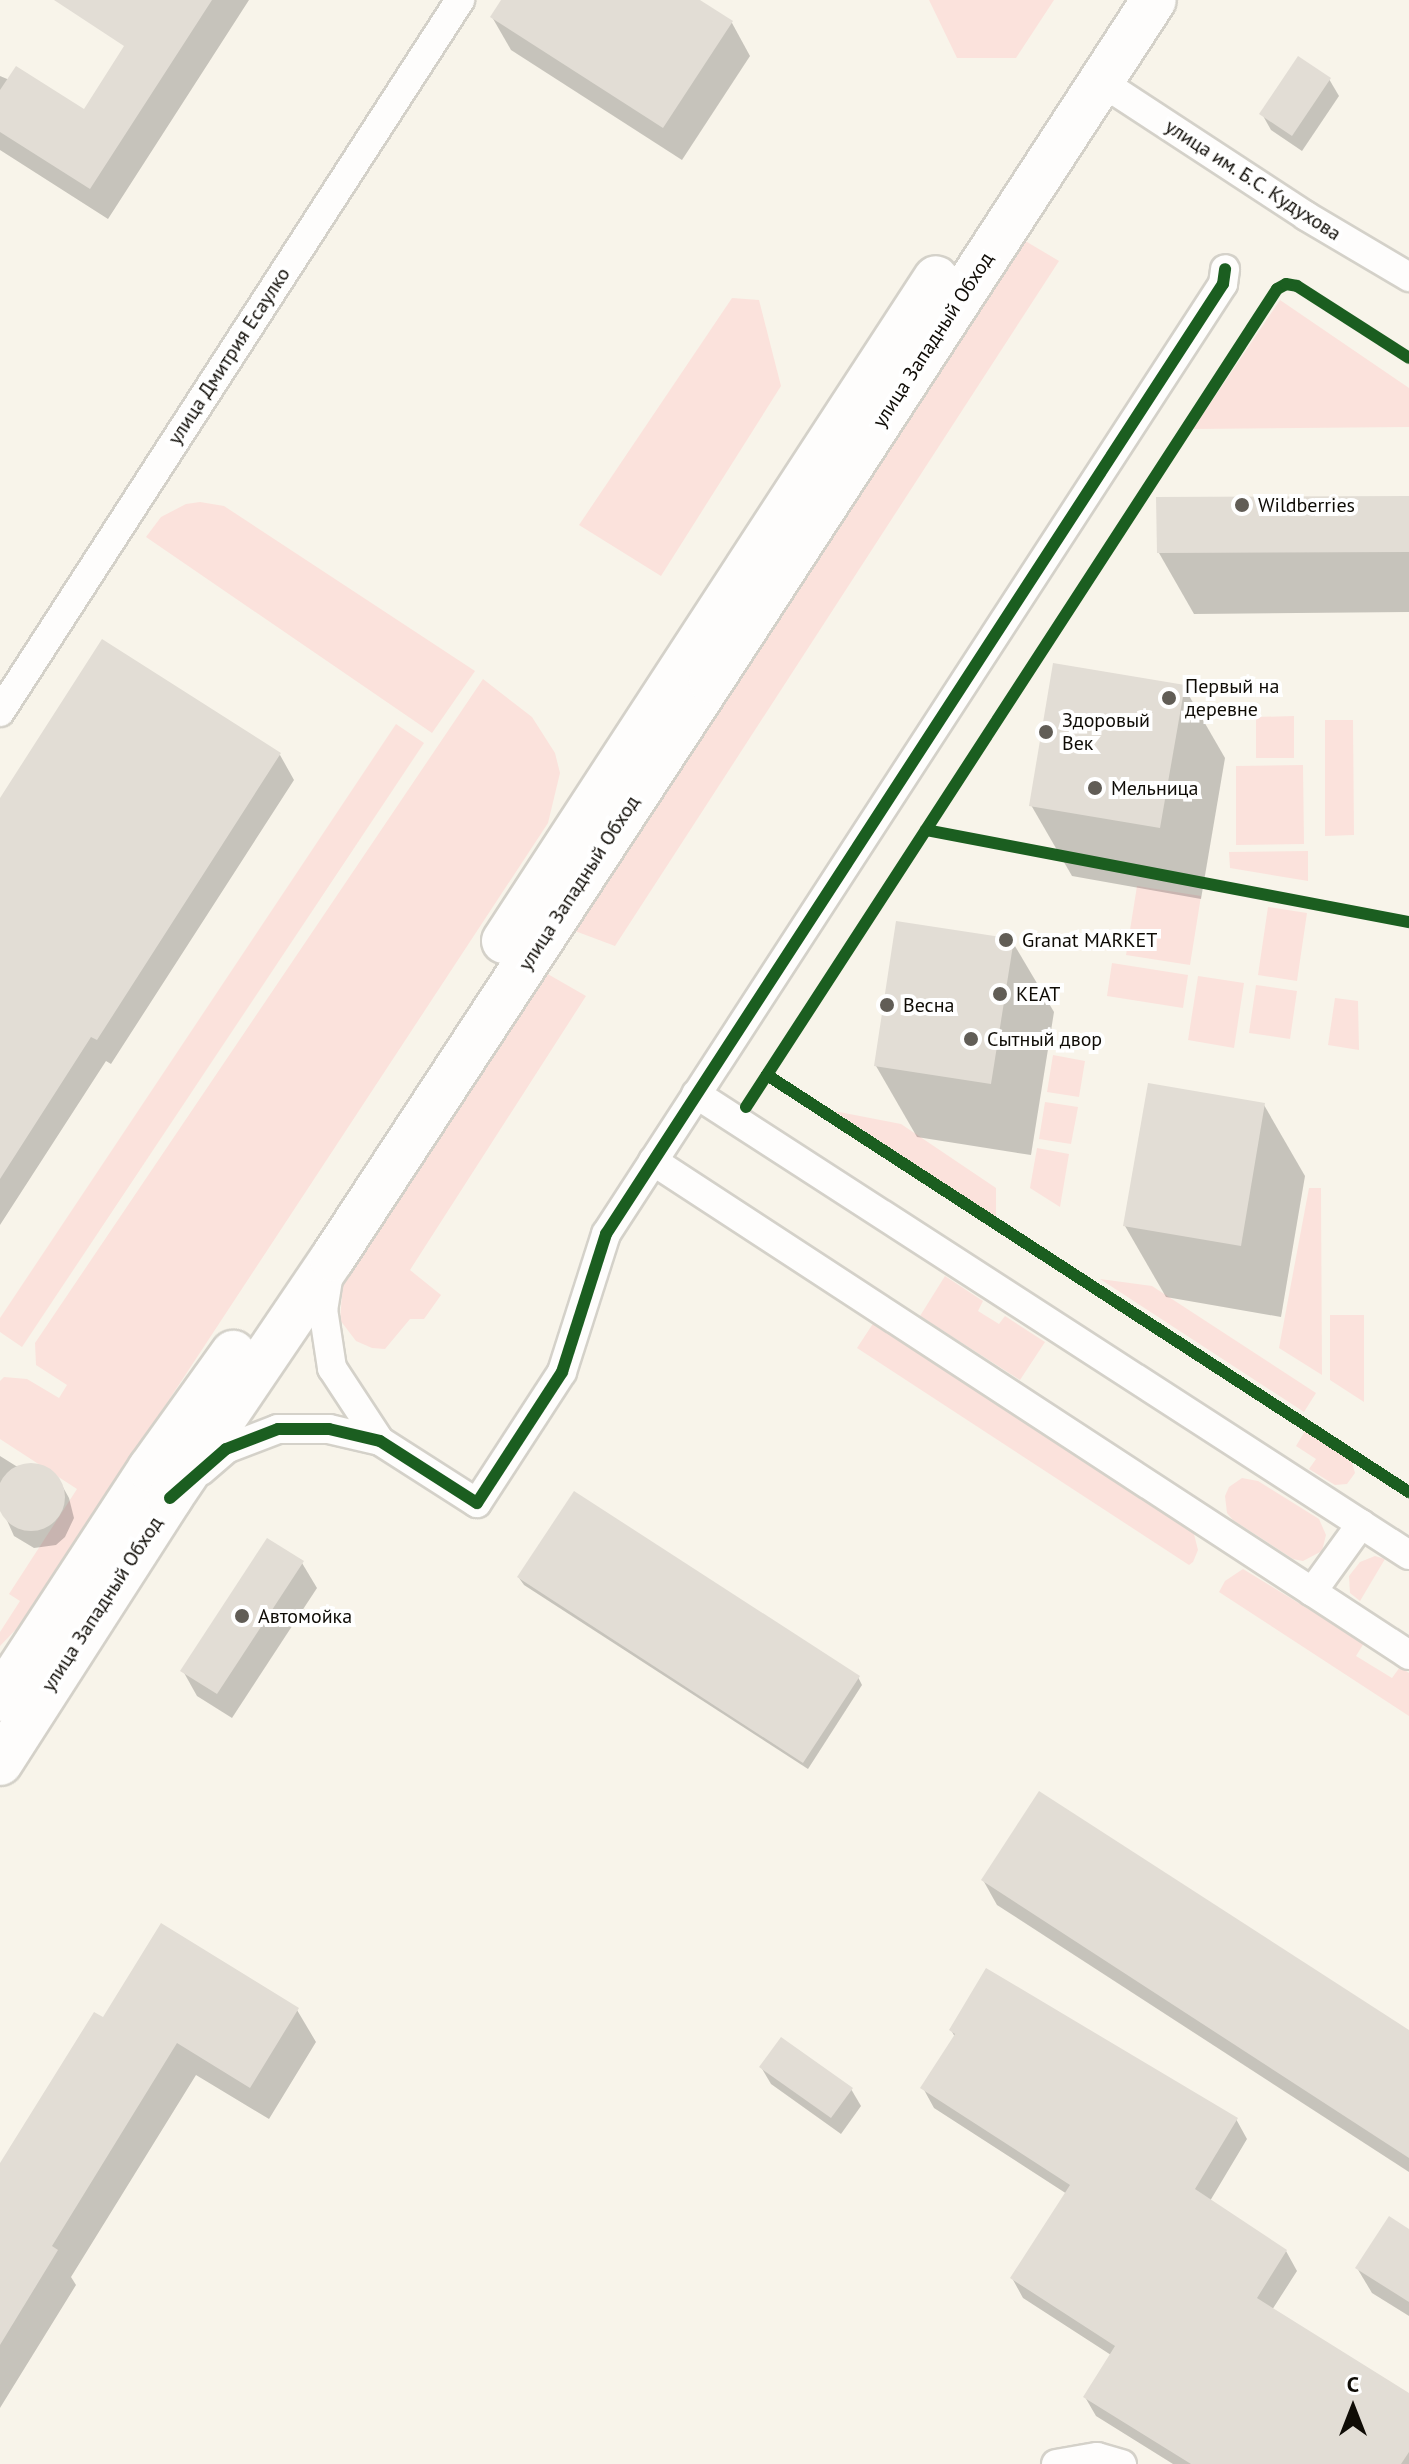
<!DOCTYPE html>
<html>
<head>
<meta charset="utf-8">
<style>
	body { margin:0 }
	#map { position:relative; width:1409px; height:2464px; overflow:hidden; background:#f8f4ea; font-family:"PT Sans",sans-serif }
	div>[style] { position:absolute }
	.green>* { inset:0; background:#fbe2dc }
	.shadow>* { inset:0; background:#0003 }
	.building>* { inset:0; background:#e2ddd5 }
	.round { border-radius:50% }
	.roads { filter:drop-shadow(2px 0 #d4d1c9) drop-shadow(-2px 0 #d4d1c9) drop-shadow(0 2px #d4d1c9) drop-shadow(0 -2px #d4d1c9) }
	.street>* { height:28px; margin:-14px; padding:0 14px; transform-origin:14px; border-radius:14px; background:#fefdfc }
	.highway>* { height:44px; margin:-22px; padding:0 22px; transform-origin:22px; border-radius:22px; background:#fefdfc }
	.cycleway>* { height:12px; margin:-6px; padding:0 6px; transform-origin:6px; border-radius:6px; background:#1b5e20 }
	.dots>* { width:22px; height:22px; translate:-50% -50%; box-sizing:border-box; border:4px solid #fff; border-radius:50% }
	span { translate:-50% -50%; white-space:nowrap; text-align:center; line-height:1.15; -webkit-text-stroke:8px #fff; paint-order:stroke }
	.street-label { font-size:20px; color:#0f0c06 }
	.poi-label { font-size:20px; color:#0f0c06 }
	.left { translate:0 -50%; text-align:left }
	.north { position:absolute; left:1313px; top:2368px; width:80px; height:80px; -webkit-text-stroke:6px #fff; paint-order:stroke; rotate:0deg; font-size:22px; font-weight:700; line-height:32px; text-align:center; color:#0f0c06 }
	.north::after { content:''; display:block; margin:auto; width:28px; height:36px; background:#0f0c06; clip-path:polygon(50% 0,100% 100%,50% 72%,0 100%) }
</style>
</head>
<body>
<div id="map">
	<div class="green">
		<div style="clip-path:polygon(929px 0,1054px 0,1016px 58px,957px 58px)"></div>
		<div style="clip-path:polygon(1022px 239px,1059px 261px,615px 946px,575px 931px)"></div>
		<div style="clip-path:polygon(732px 298px,759px 300px,781px 386px,661px 576px,579px 525px)"></div>
		<div style="clip-path:polygon(1280px 300px,1409px 388px,1409px 427px,1193px 429px)"></div>
		<div style="clip-path:polygon(200px 502px,224px 506px,475px 671px,432px 733px,146px 537px,161px 517px,186px 504px)"></div>
		<div style="clip-path:polygon(483px 679px,532px 717px,555px 753px,560px 773px,548px 823px,23px 1622px,0 1646px,0 1632px,20px 1601px,9px 1594px,77px 1489px,0 1439px,0 1381px,4px 1377px,27px 1379px,59px 1398px,67px 1385px,36px 1365px,35px 1343px)"></div>
		<div style="clip-path:polygon(1294px 716px,1294px 758px,1256px 758px,1256px 717px)"></div>
		<div style="clip-path:polygon(1325px 720px,1353px 720px,1354px 835px,1325px 836px)"></div>
		<div style="clip-path:polygon(396px 724px,424px 743px,22px 1347px,0 1332px,0 1318px)"></div>
		<div style="clip-path:polygon(1303px 765px,1304px 844px,1236px 845px,1236px 766px)"></div>
		<div style="clip-path:polygon(1308px 851px,1308px 881px,1230px 868px,1229px 852px)"></div>
		<div style="clip-path:polygon(1137px 886px,1201px 896px,1190px 965px,1126px 955px)"></div>
		<div style="clip-path:polygon(1268px 907px,1307px 913px,1297px 981px,1258px 975px)"></div>
		<div style="clip-path:polygon(1112px 963px,1188px 975px,1183px 1008px,1107px 996px)"></div>
		<div style="clip-path:polygon(539px 969px,586px 996px,410px 1270px,441px 1295px,424px 1319px,410px 1319px,385px 1349px,372px 1348px,356px 1341px,340px 1320px,343px 1281px)"></div>
		<div style="clip-path:polygon(1198px 976px,1244px 983px,1234px 1048px,1188px 1040px)"></div>
		<div style="clip-path:polygon(1256px 985px,1297px 991px,1290px 1039px,1249px 1033px)"></div>
		<div style="clip-path:polygon(1335px 998px,1358px 1001px,1359px 1050px,1328px 1045px)"></div>
		<div style="clip-path:polygon(1053px 1055px,1085px 1061px,1079px 1097px,1047px 1092px)"></div>
		<div style="clip-path:polygon(1045px 1102px,1078px 1107px,1071px 1144px,1039px 1139px)"></div>
		<div style="clip-path:polygon(834px 1111px,901px 1124px,996px 1188px,996px 1217px)"></div>
		<div style="clip-path:polygon(1037px 1148px,1069px 1154px,1060px 1207px,1030px 1188px)"></div>
		<div style="clip-path:polygon(1309px 1188px,1321px 1188px,1322px 1375px,1279px 1348px)"></div>
		<div style="clip-path:polygon(945px 1276px,983px 1301px,978px 1311px,999px 1324px,1005px 1316px,1045px 1342px,1020px 1380px,920px 1316px)"></div>
		<div style="clip-path:polygon(1100px 1279px,1152px 1286px,1316px 1393px,1304px 1412px)"></div>
		<div style="clip-path:polygon(1330px 1315px,1364px 1315px,1364px 1402px,1330px 1380px)"></div>
		<div style="clip-path:polygon(876px 1319px,1192px 1526px,1198px 1550px,1193px 1562px,1189px 1565px,857px 1348px)"></div>
		<div style="clip-path:polygon(1305px 1431px,1351px 1459px,1355px 1473px,1347px 1484px,1335px 1485px,1309px 1469px,1316px 1459px,1296px 1446px)"></div>
		<div style="clip-path:polygon(1242px 1478px,1258px 1481px,1319px 1519px,1326px 1535px,1322px 1551px,1303px 1561px,1293px 1559px,1233px 1520px,1227px 1513px,1225px 1496px,1229px 1487px)"></div>
		<div style="clip-path:polygon(1375px 1556px,1385px 1559px,1360px 1601px,1350px 1593px,1349px 1576px,1360px 1562px)"></div>
		<div style="clip-path:polygon(1243px 1569px,1364px 1643px,1356px 1656px,1392px 1678px,1400px 1667px,1409px 1673px,1409px 1716px,1219px 1592px,1225px 1581px)"></div>
	</div>
	<div class="shadow">
		<div style="clip-path:polygon(156px 0,249px 0,108px 219px,0 150px,0 76px,84px 111px)"></div>
		<div style="clip-path:polygon(503px 0,696px 0,732px 23px,750px 56px,682px 160px,511px 50px,492px 17px)"></div>
		<div style="clip-path:polygon(1329px 79px,1339px 96px,1302px 151px,1271px 130px,1262px 114px)"></div>
		<div style="clip-path:polygon(1409px 498px,1409px 612px,1194px 614px,1159px 553px)"></div>
		<div style="clip-path:polygon(1184px 687px,1225px 758px,1201px 899px,1072px 876px,1031px 805px)"></div>
		<div style="clip-path:polygon(280px 755px,294px 780px,111px 1064px,106px 1061px,0 1225px,0 802px)"></div>
		<div style="clip-path:polygon(1012px 941px,1054px 1012px,1031px 1155px,917px 1137px,876px 1066px)"></div>
		<div style="clip-path:polygon(1264px 1105px,1305px 1176px,1281px 1317px,1166px 1297px,1125px 1226px)"></div>
		<div style="clip-path:polygon(0 1456px,16px 1466px,42px 1466px,59px 1480px,69px 1498px,74px 1518px,65px 1537px,56px 1545px,34px 1548px,14px 1536px,0 1505px)"></div>
		<div style="clip-path:polygon(302px 1563px,317px 1588px,232px 1718px,197px 1696px,183px 1671px)"></div>
		<div style="clip-path:polygon(519px 1578px,858px 1677px,862px 1685px,808px 1769px,524px 1585px)"></div>
		<div style="clip-path:polygon(983px 1880px,1409px 2033px,1409px 2172px,997px 1905px)"></div>
		<div style="clip-path:polygon(297px 2010px,316px 2042px,269px 2119px,196px 2075px,71px 2277px,76px 2285px,0 2408px,0 2167px,103px 2019px)"></div>
		<div style="clip-path:polygon(951px 2030px,1236px 2119px,1247px 2139px,1210px 2201px,1286px 2251px,1297px 2271px,1272px 2310px,1409px 2396px,1409px 2464px,1173px 2464px,1096px 2416px,1085px 2397px,1111px 2355px,1023px 2298px,1012px 2278px,1067px 2194px,934px 2108px,923px 2088px,955px 2037px)"></div>
		<div style="clip-path:polygon(761px 2067px,851px 2089px,861px 2106px,841px 2134px,771px 2084px)"></div>
		<div style="clip-path:polygon(1409px 2231px,1409px 2316px,1372px 2293px,1357px 2268px)"></div>
	</div>
	<div class="building">
		<div style="clip-path:polygon(54px 0,212px 0,90px 189px,0 132px,0 90px,16px 66px,84px 109px,124px 46px)"></div>
		<div style="clip-path:polygon(501px 0,700px 0,733px 21px,663px 128px,490px 17px)"></div>
		<div style="clip-path:polygon(1298px 56px,1331px 78px,1292px 136px,1259px 114px)"></div>
		<div style="clip-path:polygon(1409px 496px,1409px 552px,1157px 553px,1156px 497px)"></div>
		<div style="clip-path:polygon(102px 639px,281px 753px,97px 1040px,91px 1037px,0 1179px,0 798px)"></div>
		<div style="clip-path:polygon(1053px 663px,1185px 685px,1160px 828px,1029px 806px)"></div>
		<div style="clip-path:polygon(896px 921px,1014px 939px,991px 1084px,874px 1066px)"></div>
		<div style="clip-path:polygon(1148px 1083px,1265px 1103px,1241px 1246px,1123px 1226px)"></div>
		<div class="round" style="left:-3px;top:1463px;width:68px;height:68px"></div>
		<div style="clip-path:polygon(574px 1491px,860px 1676px,803px 1763px,517px 1577px)"></div>
		<div style="clip-path:polygon(267px 1538px,304px 1561px,217px 1694px,180px 1671px)"></div>
		<div style="clip-path:polygon(1039px 1791px,1409px 2030px,1409px 2158px,981px 1880px)"></div>
		<div style="clip-path:polygon(161px 1923px,299px 2008px,250px 2088px,177px 2043px,52px 2246px,58px 2250px,0 2345px,0 2163px,94px 2012px,103px 2017px)"></div>
		<div style="clip-path:polygon(986px 1968px,1238px 2118px,1195px 2189px,1287px 2250px,1257px 2298px,1409px 2393px,1409px 2452px,1401px 2464px,1191px 2464px,1083px 2397px,1115px 2346px,1010px 2278px,1070px 2185px,920px 2088px,955px 2034px,949px 2030px)"></div>
		<div style="clip-path:polygon(781px 2037px,853px 2088px,831px 2118px,759px 2067px)"></div>
		<div style="clip-path:polygon(1389px 2216px,1409px 2229px,1409px 2302px,1355px 2268px)"></div>
	</div>
	<div class="roads">
		<div class="street">
			<div style="left:1100px;top:81px;width:246px;rotate:33.2deg"></div>
			<div style="left:1306px;top:216px;width:120px;rotate:30.6deg"></div>
			<div style="left:0;top:712px;width:848px;rotate:-57.13deg"></div>
			<div style="left:696px;top:1094px;width:849px;rotate:32.89deg"></div>
			<div style="left:653px;top:1161px;width:903px;rotate:33.16deg"></div>
			<div style="left:329px;top:1273px;width:36px;rotate:99deg"></div>
			<div style="left:323px;top:1309px;width:60px;rotate:81.3deg"></div>
			<div style="left:332px;top:1368px;width:87px;rotate:56.7deg"></div>
			<div style="left:201px;top:1471px;width:33px;rotate:-41deg"></div>
			<div style="left:226px;top:1449px;width:56px;rotate:-21deg"></div>
			<div style="left:278px;top:1429px;width:51px"></div>
			<div style="left:329px;top:1429px;width:52px;rotate:13.2deg"></div>
			<div style="left:380px;top:1441px;width:115px;rotate:32.6deg"></div>
			<div style="left:477px;top:1503px;width:156px;rotate:-57deg"></div>
			<div style="left:562px;top:1372px;width:145px;rotate:-72.3deg"></div>
			<div style="left:606px;top:1234px;width:1133px;rotate:-57deg"></div>
			<div style="left:1223px;top:284px;width:15px;rotate:-82deg"></div>
			<div style="left:1312px;top:1592px;width:84px;rotate:-54.2deg"></div>
			<div style="left:1056px;top:2464px;width:42px;rotate:-9.7deg"></div>
			<div style="left:1097px;top:2457px;width:26px;rotate:16deg"></div>
		</div>
		<div class="highway">
			<div style="left:504px;top:941px;width:791px;rotate:-56.91deg"></div>
			<div style="left:0;top:1699px;width:275px;rotate:-56.9deg"></div>
			<div style="left:150px;top:1469px;width:143px;rotate:-54.4deg"></div>
			<div style="left:0;top:1763px;width:315px;rotate:-57.3deg"></div>
			<div style="left:170px;top:1498px;width:289px;rotate:-55.9deg"></div>
			<div style="left:332px;top:1259px;width:691px;rotate:-56.75deg"></div>
			<div style="left:711px;top:681px;width:812px;rotate:-56.96deg"></div>
		</div>
	</div>
	<div class="cycleway">
		<div style="left:926px;top:830px;width:492px;rotate:10.8deg"></div>
		<div style="left:767px;top:1075px;width:766px;rotate:33.01deg"></div>
		<div style="left:746px;top:1107px;width:975px;rotate:-57.01deg"></div>
		<div style="left:1277px;top:289px;width:10px;rotate:-29deg"></div>
		<div style="left:1286px;top:284px;width:11px;rotate:10deg"></div>
		<div style="left:1297px;top:286px;width:133px;rotate:32.7deg"></div>
		<div style="left:170px;top:1498px;width:74px;rotate:-41.2deg"></div>
		<div style="left:226px;top:1449px;width:56px;rotate:-21deg"></div>
		<div style="left:278px;top:1429px;width:51px"></div>
		<div style="left:329px;top:1429px;width:52px;rotate:13.2deg"></div>
		<div style="left:380px;top:1441px;width:115px;rotate:32.6deg"></div>
		<div style="left:477px;top:1503px;width:156px;rotate:-57deg"></div>
		<div style="left:562px;top:1372px;width:145px;rotate:-72.3deg"></div>
		<div style="left:606px;top:1234px;width:1133px;rotate:-57deg"></div>
		<div style="left:1223px;top:284px;width:15px;rotate:-82deg"></div>
	</div>
	<div class="dots">
		<div style="left:1242px;top:505px;background:#615d56"></div>
		<div style="left:1169px;top:698px;background:#615d56"></div>
		<div style="left:1046px;top:732px;background:#615d56"></div>
		<div style="left:1095px;top:788px;background:#615d56"></div>
		<div style="left:1006px;top:940px;background:#615d56"></div>
		<div style="left:1000px;top:994px;background:#615d56"></div>
		<div style="left:887px;top:1005px;background:#615d56"></div>
		<div style="left:971px;top:1039px;background:#615d56"></div>
		<div style="left:242px;top:1616px;background:#615d56"></div>
	</div>
	<div class="street-label">
		<span style="left:1253px;top:180px;rotate:33deg">улица им. Б.С. Кудухова</span>
		<span style="left:933px;top:340px;rotate:-57deg">улица Западный Обход</span>
		<span style="left:229px;top:356px;rotate:-57deg">улица Дмитрия Есаулко</span>
		<span style="left:579px;top:883px;rotate:-57deg">улица Западный Обход</span>
		<span style="left:102px;top:1604px;rotate:-57deg">улица Западный Обход</span>
	</div>
	<div class="poi-label">
		<span class="left" style="left:1258px;top:505px">Wildberries</span>
		<span class="left" style="left:1185px;top:698px">Первый на<br>деревне</span>
		<span class="left" style="left:1062px;top:732px">Здоровый<br>Век</span>
		<span class="left" style="left:1111px;top:788px">Мельница</span>
		<span class="left" style="left:1022px;top:940px">Granat MARKET</span>
		<span class="left" style="left:1016px;top:994px">КЕАТ</span>
		<span class="left" style="left:903px;top:1005px">Весна</span>
		<span class="left" style="left:987px;top:1039px">Сытный двор</span>
		<span class="left" style="left:258px;top:1616px">Автомойка</span>
	</div>
	<div class="north">С</div>
</div>
</body>
</html>
